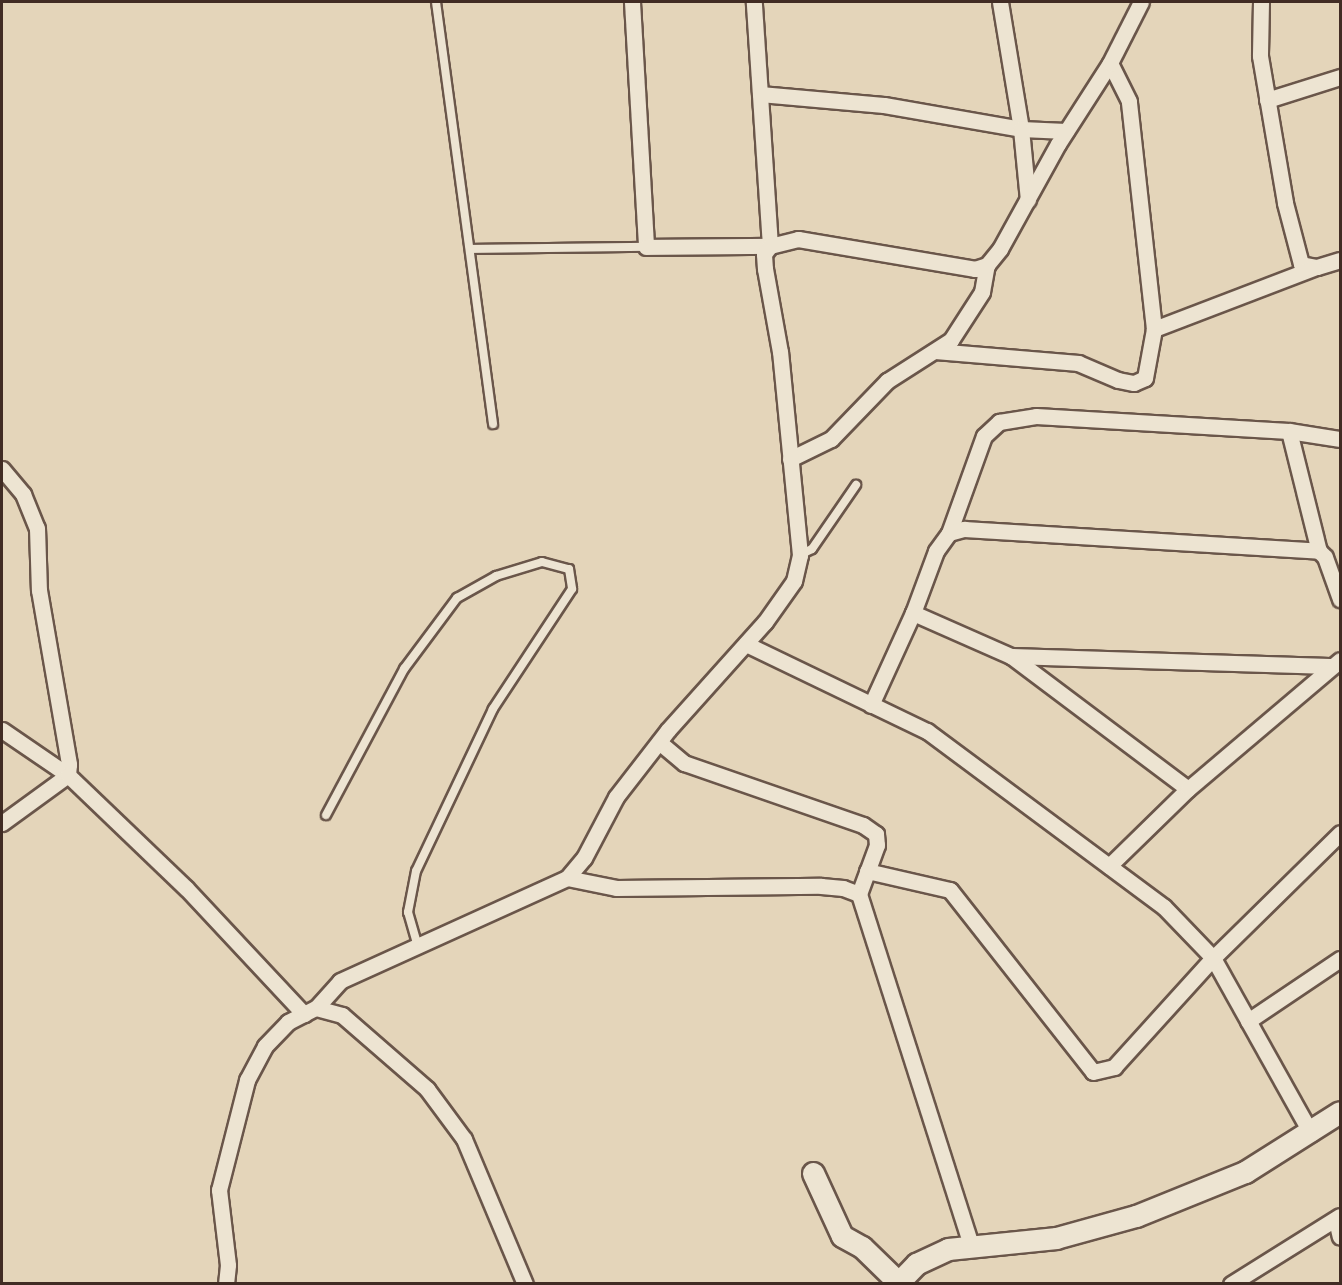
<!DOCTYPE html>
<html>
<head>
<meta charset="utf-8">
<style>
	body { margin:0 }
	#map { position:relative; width:1342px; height:1285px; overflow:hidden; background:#e4d5ba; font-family:Alegreya,serif }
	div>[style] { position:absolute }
	.roads { filter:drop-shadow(2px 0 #6a564a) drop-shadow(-2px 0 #6a564a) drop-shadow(0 2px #6a564a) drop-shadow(0 -2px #6a564a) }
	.lane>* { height:8px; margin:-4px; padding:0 4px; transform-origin:4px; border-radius:4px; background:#ede4d2 }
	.street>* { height:15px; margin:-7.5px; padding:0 7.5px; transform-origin:7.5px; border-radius:7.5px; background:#ede4d2 }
	.secondary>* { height:21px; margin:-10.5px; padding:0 10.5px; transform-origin:10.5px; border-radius:10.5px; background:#ede4d2 }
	span { translate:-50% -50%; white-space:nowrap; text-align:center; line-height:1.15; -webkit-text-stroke:5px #ede4d2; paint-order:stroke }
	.frame { position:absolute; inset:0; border:3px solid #412c24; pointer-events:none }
</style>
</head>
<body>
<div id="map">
	<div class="roads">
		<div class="lane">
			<div style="left:436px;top:2px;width:426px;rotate:82.3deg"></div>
			<div style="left:470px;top:249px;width:176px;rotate:-0.7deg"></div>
			<div style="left:800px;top:555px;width:13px;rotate:-27deg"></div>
			<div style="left:812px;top:549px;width:78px;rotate:-55.5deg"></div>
			<div style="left:326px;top:815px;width:166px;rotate:-61.9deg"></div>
			<div style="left:404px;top:669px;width:89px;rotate:-53.3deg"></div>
			<div style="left:457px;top:598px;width:45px;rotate:-29.4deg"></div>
			<div style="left:496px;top:576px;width:48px;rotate:-16.9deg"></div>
			<div style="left:542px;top:562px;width:28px;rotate:15deg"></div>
			<div style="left:569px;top:569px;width:20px;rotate:81deg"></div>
			<div style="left:572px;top:589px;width:144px;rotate:123.4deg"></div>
			<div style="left:493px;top:709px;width:179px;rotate:115.4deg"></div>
			<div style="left:416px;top:871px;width:42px;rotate:101deg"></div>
			<div style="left:408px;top:912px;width:33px;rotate:74deg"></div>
		</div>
		<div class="street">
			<div style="left:632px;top:2px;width:245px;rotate:86.7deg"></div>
			<div style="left:646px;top:247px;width:124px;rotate:-0.5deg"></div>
			<div style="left:770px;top:246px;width:245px;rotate:-93.8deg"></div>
			<div style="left:1000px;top:2px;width:129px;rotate:80.6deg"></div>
			<div style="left:1021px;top:129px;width:45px;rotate:2.5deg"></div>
			<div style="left:1261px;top:2px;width:54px;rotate:91.1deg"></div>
			<div style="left:1260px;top:56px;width:149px;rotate:80.3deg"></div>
			<div style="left:1285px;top:203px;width:63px;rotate:75.3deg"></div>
			<div style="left:1301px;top:264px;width:16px;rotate:11deg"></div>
			<div style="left:1317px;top:267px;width:24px;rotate:-17deg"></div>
			<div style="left:760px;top:94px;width:124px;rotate:5.1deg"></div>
			<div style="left:884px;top:105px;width:139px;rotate:9.9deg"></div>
			<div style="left:1021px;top:129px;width:71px;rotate:84.4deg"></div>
			<div style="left:1267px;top:100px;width:77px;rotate:-17.5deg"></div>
			<div style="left:1154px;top:329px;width:171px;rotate:-20.9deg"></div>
			<div style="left:935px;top:351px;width:144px;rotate:4.8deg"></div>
			<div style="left:1078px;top:363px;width:43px;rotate:23deg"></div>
			<div style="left:1118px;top:380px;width:16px;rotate:11deg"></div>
			<div style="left:1134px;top:383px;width:12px;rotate:-24deg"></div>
			<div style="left:1145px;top:378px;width:50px;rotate:-79.6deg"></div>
			<div style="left:1154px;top:329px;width:229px;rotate:-96.3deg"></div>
			<div style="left:1129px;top:101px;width:42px;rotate:-116.6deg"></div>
			<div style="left:1289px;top:431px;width:124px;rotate:76deg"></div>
			<div style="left:790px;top:459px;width:46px;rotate:-26deg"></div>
			<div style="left:831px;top:439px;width:81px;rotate:-46deg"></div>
			<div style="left:887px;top:381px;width:76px;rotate:-32.6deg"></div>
			<div style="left:951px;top:340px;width:57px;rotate:-57.1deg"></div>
			<div style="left:982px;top:292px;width:27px;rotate:-80deg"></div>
			<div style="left:2px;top:469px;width:33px;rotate:50deg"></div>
			<div style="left:23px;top:494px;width:37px;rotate:68deg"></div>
			<div style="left:37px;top:528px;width:62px;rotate:88.2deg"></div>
			<div style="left:39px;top:590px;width:177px;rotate:80.2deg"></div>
			<div style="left:69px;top:764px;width:11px;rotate:95deg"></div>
			<div style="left:68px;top:775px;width:82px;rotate:144deg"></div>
			<div style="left:949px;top:533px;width:103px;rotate:-70.2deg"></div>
			<div style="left:984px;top:436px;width:21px;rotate:-43deg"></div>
			<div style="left:999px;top:422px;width:37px;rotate:-9deg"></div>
			<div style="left:1036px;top:416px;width:253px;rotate:3.4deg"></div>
			<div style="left:1289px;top:431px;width:52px;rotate:8.9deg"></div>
			<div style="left:913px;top:613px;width:107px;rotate:23.7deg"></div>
			<div style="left:1011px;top:656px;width:319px;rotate:1.8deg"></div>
			<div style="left:746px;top:644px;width:201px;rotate:25.7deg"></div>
			<div style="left:927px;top:731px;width:295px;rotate:36.6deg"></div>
			<div style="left:1164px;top:907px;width:71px;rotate:46.1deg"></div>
			<div style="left:1213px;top:958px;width:201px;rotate:60.8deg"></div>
			<div style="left:1011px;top:656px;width:221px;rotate:36.9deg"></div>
			<div style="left:871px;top:705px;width:101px;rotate:-65.5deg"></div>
			<div style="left:913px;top:613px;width:66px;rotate:-69.6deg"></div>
			<div style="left:936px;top:551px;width:22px;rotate:-54deg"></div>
			<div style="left:949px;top:533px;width:16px;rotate:-15deg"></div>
			<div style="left:964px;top:529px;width:356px;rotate:3.5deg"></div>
			<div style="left:1319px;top:551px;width:8px;rotate:45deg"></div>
			<div style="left:1325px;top:557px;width:45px;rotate:70.3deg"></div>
			<div style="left:2px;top:730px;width:80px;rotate:34.3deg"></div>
			<div style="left:68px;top:775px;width:163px;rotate:43.8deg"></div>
			<div style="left:186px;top:888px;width:173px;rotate:46.9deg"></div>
			<div style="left:659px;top:742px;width:33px;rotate:40deg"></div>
			<div style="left:684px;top:763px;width:189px;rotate:19.1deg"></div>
			<div style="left:863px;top:825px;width:16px;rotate:35deg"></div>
			<div style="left:876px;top:834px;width:11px;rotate:85deg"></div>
			<div style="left:877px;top:845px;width:52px;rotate:110.2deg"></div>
			<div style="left:1109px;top:866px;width:110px;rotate:-44.3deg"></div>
			<div style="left:1188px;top:789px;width:199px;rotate:-40.3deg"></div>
			<div style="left:867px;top:871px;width:85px;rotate:12.9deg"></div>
			<div style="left:950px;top:890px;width:231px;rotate:51.8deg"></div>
			<div style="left:1093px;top:1072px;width:22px;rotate:-13deg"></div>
			<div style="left:1114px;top:1067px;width:147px;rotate:-47.8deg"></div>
			<div style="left:1213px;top:958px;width:178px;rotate:-44.5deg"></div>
			<div style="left:567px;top:878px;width:50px;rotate:11.5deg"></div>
			<div style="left:616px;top:888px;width:205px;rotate:-0.6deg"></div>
			<div style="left:821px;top:886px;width:22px;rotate:5deg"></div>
			<div style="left:843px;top:888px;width:17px;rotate:21deg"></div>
			<div style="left:859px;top:894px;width:369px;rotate:72.3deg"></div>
			<div style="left:316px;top:1008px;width:36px;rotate:-48deg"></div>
			<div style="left:340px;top:981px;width:249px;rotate:-24.4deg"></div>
			<div style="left:567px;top:878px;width:26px;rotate:-50deg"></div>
			<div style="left:584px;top:858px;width:69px;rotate:-62.3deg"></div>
			<div style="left:616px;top:797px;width:85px;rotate:-52.2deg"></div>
			<div style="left:668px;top:730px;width:145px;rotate:-48.1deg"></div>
			<div style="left:765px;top:622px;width:50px;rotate:-54.7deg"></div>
			<div style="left:794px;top:581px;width:27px;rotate:-77deg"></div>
			<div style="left:800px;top:555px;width:204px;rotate:-95.6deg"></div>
			<div style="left:780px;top:352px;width:84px;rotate:-100.2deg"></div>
			<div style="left:765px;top:269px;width:15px;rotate:-94deg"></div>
			<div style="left:764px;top:254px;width:10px;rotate:-53deg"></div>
			<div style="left:770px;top:246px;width:29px;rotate:-14deg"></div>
			<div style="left:798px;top:239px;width:180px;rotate:9.6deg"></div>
			<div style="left:975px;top:269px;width:13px;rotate:-18deg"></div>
			<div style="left:987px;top:265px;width:21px;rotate:-51deg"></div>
			<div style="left:1000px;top:249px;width:120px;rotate:-61.1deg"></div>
			<div style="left:1058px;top:144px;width:96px;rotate:-57.3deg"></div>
			<div style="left:1110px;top:63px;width:68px;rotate:-63.1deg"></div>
			<div style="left:1248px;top:1021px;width:111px;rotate:-34deg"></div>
			<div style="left:1336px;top:1220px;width:17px;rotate:77deg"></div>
			<div style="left:226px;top:1284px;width:19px;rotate:-84deg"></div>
			<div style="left:228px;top:1265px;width:76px;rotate:-96.8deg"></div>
			<div style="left:219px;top:1190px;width:114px;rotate:-75.7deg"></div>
			<div style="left:247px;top:1080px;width:38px;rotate:-62deg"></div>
			<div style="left:265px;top:1046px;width:33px;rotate:-46deg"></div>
			<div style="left:288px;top:1022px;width:31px;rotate:-27deg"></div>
			<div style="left:316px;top:1008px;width:27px;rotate:15deg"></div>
			<div style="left:342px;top:1015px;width:113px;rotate:41deg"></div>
			<div style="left:427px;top:1089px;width:62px;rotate:53.5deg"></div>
			<div style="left:464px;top:1139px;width:157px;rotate:67.2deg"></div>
			<div style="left:1231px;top:1284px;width:128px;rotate:-32deg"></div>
		</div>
		<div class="secondary">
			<div style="left:813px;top:1173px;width:69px;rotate:65.3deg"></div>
			<div style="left:842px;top:1236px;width:23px;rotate:29deg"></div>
			<div style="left:862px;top:1247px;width:50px;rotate:44.2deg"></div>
			<div style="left:897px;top:1284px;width:28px;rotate:-46deg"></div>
			<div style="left:916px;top:1264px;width:35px;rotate:-25deg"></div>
			<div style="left:948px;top:1249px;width:109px;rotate:-5.8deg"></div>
			<div style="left:1056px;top:1238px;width:83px;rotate:-15.4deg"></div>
			<div style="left:1136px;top:1216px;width:118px;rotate:-22deg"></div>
			<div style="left:1245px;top:1172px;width:112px;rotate:-32.3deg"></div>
		</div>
	</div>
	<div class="frame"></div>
</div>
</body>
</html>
